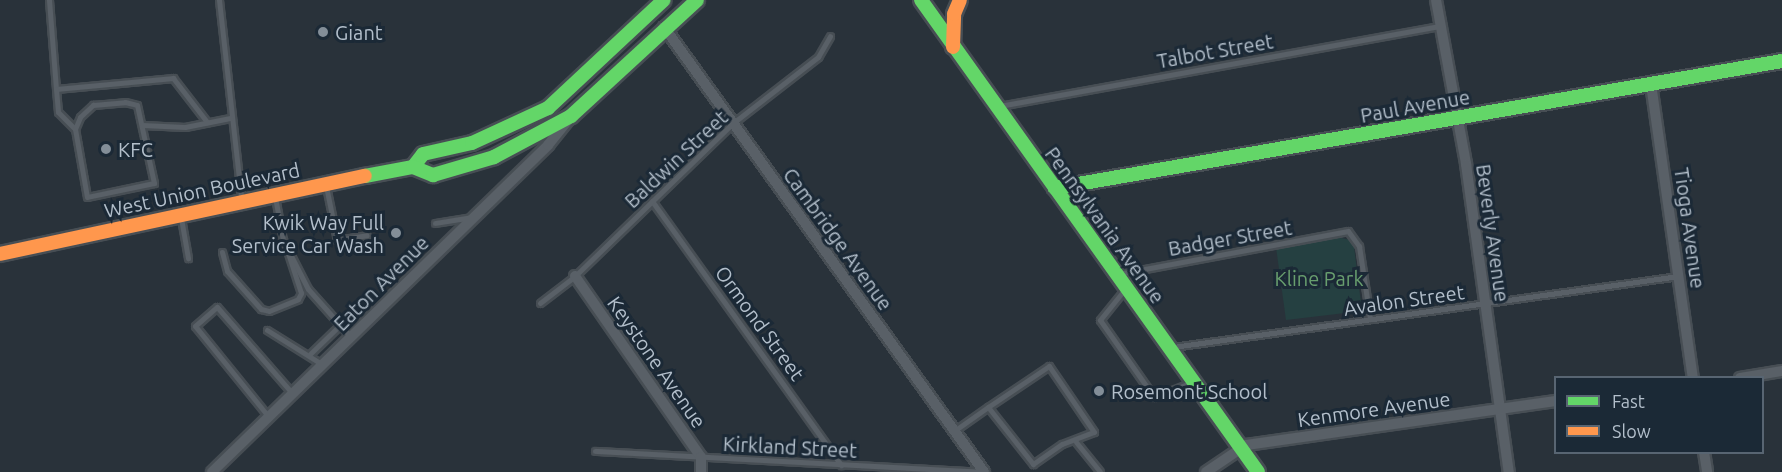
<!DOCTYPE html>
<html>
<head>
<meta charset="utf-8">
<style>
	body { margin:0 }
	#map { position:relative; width:1782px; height:472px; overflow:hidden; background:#29323a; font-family:Ubuntu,sans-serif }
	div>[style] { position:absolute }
	.green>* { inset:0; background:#254041 }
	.roads { filter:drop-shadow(2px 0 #474e54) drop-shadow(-2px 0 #474e54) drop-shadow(0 2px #474e54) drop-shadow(0 -2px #474e54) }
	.lane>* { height:5px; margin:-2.5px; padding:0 2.5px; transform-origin:2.5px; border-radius:2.5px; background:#596067 }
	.street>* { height:10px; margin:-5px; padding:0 5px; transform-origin:5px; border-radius:5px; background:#596067 }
	.fast>* { height:14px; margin:-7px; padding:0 7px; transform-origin:7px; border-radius:7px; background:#63d668 }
	.slow>* { height:14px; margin:-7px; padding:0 7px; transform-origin:7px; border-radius:7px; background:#ff974d }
	.dots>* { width:16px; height:16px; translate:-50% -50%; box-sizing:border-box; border:3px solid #1b2936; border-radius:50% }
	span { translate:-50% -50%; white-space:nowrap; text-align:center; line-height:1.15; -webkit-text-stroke:6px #1b2936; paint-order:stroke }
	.poi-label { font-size:20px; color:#b3bfcb }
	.left { translate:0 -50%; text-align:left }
	.right { translate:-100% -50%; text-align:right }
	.street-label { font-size:20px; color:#b3bfcb }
	.park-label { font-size:20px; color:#689e6e }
	.legend { position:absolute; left:1554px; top:376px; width:210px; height:78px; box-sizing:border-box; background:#1b2936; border:2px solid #586572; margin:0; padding:8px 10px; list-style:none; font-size:18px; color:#b3bfcb }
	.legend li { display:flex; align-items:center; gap:12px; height:30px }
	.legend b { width:30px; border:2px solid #586572 }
</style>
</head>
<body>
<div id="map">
	<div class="green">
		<div style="clip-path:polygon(1337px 237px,1350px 240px,1354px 247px,1362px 311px,1286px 320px,1276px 247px)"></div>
	</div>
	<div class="roads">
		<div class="lane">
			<div style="left:49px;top:0;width:89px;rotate:85.5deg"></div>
			<div style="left:56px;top:89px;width:118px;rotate:-5.4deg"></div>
			<div style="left:173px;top:78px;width:56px;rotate:52.3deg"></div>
			<div style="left:219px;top:0;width:197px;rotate:83.6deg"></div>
			<div style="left:56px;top:89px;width:23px;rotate:85deg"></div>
			<div style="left:58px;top:112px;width:24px;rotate:45deg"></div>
			<div style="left:125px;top:102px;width:12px;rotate:14deg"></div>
			<div style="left:137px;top:105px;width:80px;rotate:77.7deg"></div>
			<div style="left:154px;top:183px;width:68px;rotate:168.2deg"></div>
			<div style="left:87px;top:197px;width:69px;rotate:-100deg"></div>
			<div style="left:75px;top:129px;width:13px;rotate:-67deg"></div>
			<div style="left:80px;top:117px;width:18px;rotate:-43deg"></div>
			<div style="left:93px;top:105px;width:32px;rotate:-5deg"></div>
			<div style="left:999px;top:106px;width:448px;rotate:-10.3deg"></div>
			<div style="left:142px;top:125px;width:43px;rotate:2.7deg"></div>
			<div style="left:185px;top:127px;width:46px;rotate:-11.3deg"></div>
			<div style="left:326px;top:186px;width:55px;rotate:78.5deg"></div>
			<div style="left:337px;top:240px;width:30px;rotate:-9deg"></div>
			<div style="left:275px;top:197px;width:44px;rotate:79.5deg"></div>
			<div style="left:283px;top:240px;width:55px;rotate:63deg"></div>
			<div style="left:308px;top:289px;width:63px;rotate:48.2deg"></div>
			<div style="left:652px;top:201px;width:325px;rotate:54.4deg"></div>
			<div style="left:181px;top:218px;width:41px;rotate:80.1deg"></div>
			<div style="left:435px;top:223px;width:37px;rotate:-9deg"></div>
			<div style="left:222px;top:252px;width:20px;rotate:75deg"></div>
			<div style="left:227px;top:271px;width:51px;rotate:48.2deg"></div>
			<div style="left:261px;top:309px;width:8px;rotate:14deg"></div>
			<div style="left:269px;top:311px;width:31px;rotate:-22deg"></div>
			<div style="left:298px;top:299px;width:7px;rotate:-63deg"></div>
			<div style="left:301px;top:293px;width:45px;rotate:-108deg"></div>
			<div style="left:1118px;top:274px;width:234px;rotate:-10.6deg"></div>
			<div style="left:1348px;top:231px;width:19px;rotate:54deg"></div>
			<div style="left:1359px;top:246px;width:74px;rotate:81.4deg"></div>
			<div style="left:1125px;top:289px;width:40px;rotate:129deg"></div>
			<div style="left:1100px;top:320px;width:94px;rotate:55deg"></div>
			<div style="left:1154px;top:397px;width:40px;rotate:-21deg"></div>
			<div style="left:540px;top:303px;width:44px;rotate:-37.6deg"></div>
			<div style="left:575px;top:276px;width:220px;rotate:-44.1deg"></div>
			<div style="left:733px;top:123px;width:108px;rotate:-37.8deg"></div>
			<div style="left:818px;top:57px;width:24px;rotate:-60deg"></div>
			<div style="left:267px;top:330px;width:66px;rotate:32deg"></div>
			<div style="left:1173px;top:347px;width:511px;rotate:-7.99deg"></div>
			<div style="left:310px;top:354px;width:42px;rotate:-44deg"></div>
			<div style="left:268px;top:416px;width:116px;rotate:-129deg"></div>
			<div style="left:195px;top:326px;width:29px;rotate:-41deg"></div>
			<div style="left:217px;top:307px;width:114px;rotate:48.9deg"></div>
			<div style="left:954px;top:431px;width:42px;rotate:-35.2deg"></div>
			<div style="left:988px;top:407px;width:73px;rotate:51.7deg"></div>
			<div style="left:1033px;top:464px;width:35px;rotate:-35deg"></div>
			<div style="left:1062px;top:444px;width:34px;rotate:-21deg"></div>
			<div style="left:1094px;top:432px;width:80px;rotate:-124.3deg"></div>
			<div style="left:1049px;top:366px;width:73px;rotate:146.1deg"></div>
			<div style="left:1076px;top:442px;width:38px;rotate:51deg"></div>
			<div style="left:595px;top:451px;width:388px;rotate:3.1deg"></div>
		</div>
		<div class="street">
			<div style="left:1436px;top:0;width:167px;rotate:79.6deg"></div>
			<div style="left:1466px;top:164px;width:311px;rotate:82.1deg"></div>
			<div style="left:664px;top:27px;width:548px;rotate:54.28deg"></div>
			<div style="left:1651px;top:84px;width:297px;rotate:81.9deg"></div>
			<div style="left:575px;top:276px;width:221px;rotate:55.2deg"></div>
			<div style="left:701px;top:457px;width:15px;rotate:90deg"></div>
			<div style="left:1740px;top:378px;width:43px;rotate:-9.5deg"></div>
			<div style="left:1704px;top:452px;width:20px;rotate:81deg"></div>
			<div style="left:212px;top:472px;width:469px;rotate:-44.2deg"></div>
			<div style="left:548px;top:145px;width:32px;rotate:-51deg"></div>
			<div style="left:1206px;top:472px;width:48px;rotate:-34deg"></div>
			<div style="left:1246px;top:445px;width:313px;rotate:-8.1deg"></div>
		</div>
		<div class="fast">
			<div style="left:921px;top:0;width:580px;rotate:54.47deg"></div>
			<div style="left:413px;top:167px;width:16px;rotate:-52deg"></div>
			<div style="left:423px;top:154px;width:50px;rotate:-12.7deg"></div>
			<div style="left:472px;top:143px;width:84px;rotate:-24.7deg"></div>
			<div style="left:548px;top:108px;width:158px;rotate:-43deg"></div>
			<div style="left:365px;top:176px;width:49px;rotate:-10.6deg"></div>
			<div style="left:413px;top:167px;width:22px;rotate:22deg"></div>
			<div style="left:433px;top:175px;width:64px;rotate:-16.4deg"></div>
			<div style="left:494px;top:157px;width:87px;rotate:-28deg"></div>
			<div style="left:571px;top:116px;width:171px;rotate:-42.6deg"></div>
			<div style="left:1055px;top:188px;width:738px;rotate:-9.91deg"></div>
		</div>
		<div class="slow">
			<div style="left:953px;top:47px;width:33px;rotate:-88deg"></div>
			<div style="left:954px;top:14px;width:15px;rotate:-67deg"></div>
			<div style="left:0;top:254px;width:373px;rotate:-12.1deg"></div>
		</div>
	</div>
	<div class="dots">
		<div style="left:323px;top:32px;background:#838e98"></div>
		<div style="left:106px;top:149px;background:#838e98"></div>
		<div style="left:396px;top:233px;background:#838e98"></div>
		<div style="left:1099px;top:391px;background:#838e98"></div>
	</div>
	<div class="poi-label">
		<span class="left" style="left:335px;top:32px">Giant</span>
		<span class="left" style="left:118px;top:149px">KFC</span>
		<span class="right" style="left:384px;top:234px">Kwik Way Full<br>Service Car Wash</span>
		<span class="left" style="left:1111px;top:391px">Rosemont School</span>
	</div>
	<div class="street-label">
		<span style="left:1215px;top:51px;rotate:-10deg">Talbot Street</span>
		<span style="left:1415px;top:106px;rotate:-10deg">Paul Avenue</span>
		<span style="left:676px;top:159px;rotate:-43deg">Baldwin Street</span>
		<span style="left:202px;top:190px;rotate:-12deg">West Union Boulevard</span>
		<span style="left:1105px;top:225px;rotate:54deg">Pennsylvania Avenue</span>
		<span style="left:1690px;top:228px;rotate:82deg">Tioga Avenue</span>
		<span style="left:1493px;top:233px;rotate:82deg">Beverly Avenue</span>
		<span style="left:1230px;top:238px;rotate:-10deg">Badger Street</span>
		<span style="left:838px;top:239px;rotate:54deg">Cambridge Avenue</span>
		<span style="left:381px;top:283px;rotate:-45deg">Eaton Avenue</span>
		<span style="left:1404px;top:300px;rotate:-8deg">Avalon Street</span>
		<span style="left:760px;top:323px;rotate:54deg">Ormond Street</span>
		<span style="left:657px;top:362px;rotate:55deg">Keystone Avenue</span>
		<span style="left:1374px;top:409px;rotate:-8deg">Kenmore Avenue</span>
		<span style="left:790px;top:447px;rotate:3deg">Kirkland Street</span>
	</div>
	<div class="park-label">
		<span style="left:1319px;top:278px">Kline Park</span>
	</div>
	<ul class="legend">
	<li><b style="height:8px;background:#63d668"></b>Fast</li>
	<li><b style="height:8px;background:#ff974d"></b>Slow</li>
	</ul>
</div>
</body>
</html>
